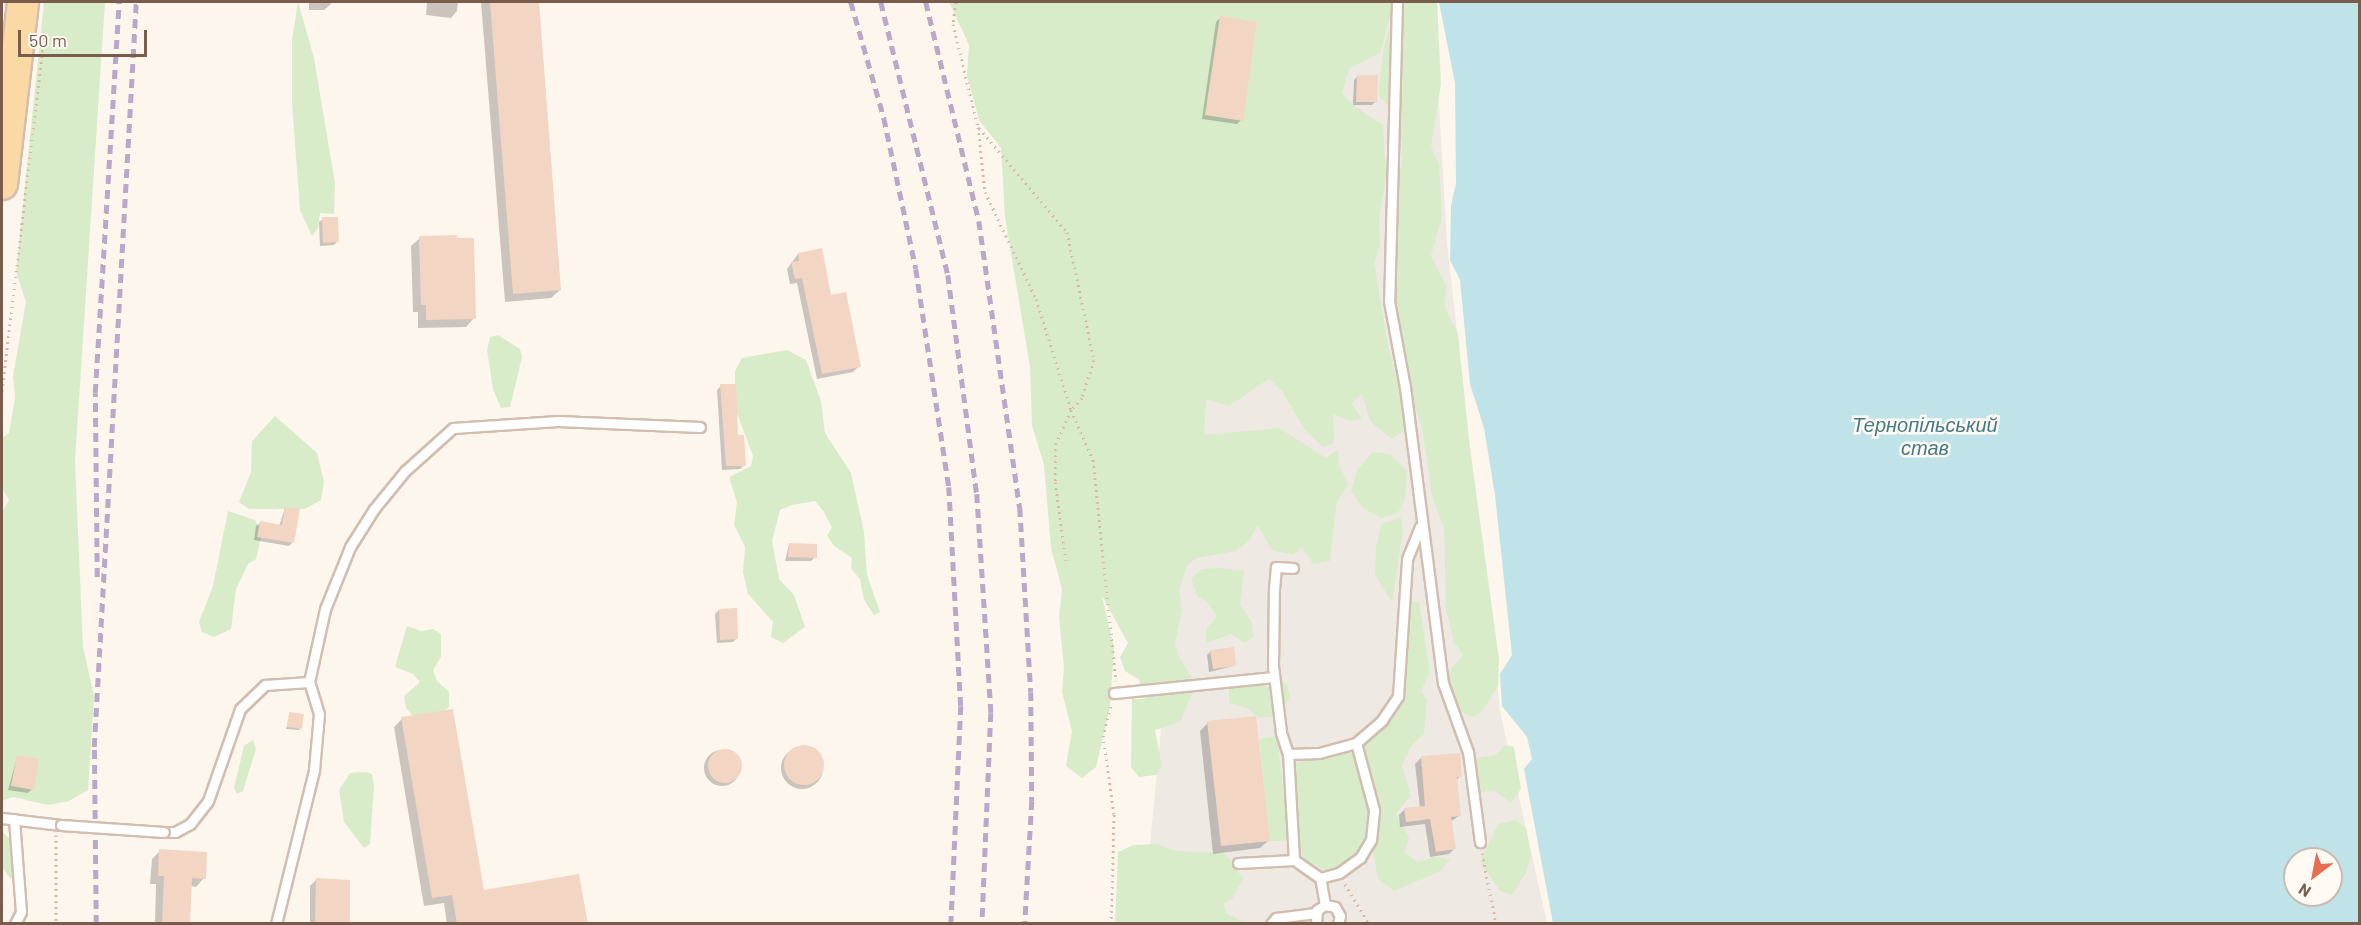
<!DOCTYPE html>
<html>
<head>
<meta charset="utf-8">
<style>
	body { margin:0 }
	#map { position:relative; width:2361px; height:925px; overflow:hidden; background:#fdf6ec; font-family:Barlow,sans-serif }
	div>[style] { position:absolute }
	.industrial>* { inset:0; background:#efe9e4 }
	.green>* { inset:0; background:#d8ecc9 }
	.water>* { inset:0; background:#bfe3e8 }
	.shadow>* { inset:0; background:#0003 }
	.round { border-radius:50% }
	.building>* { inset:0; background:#f3d5c3 }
	.path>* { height:3px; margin-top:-1.5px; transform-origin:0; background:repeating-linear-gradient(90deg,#d9b8a5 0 1.5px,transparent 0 6px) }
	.roads { filter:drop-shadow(2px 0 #d1beb0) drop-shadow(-2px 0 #d1beb0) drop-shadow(0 2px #d1beb0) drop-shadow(0 -2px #d1beb0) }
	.service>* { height:9px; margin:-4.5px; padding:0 4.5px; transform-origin:4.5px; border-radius:4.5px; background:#fff }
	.primary>* { height:30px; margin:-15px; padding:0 15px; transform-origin:15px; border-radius:15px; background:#fbd9a5 }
	.rail>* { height:4.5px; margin-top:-2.25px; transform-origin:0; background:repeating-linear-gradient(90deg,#b9a8c9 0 9px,transparent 0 15px) }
	.bridges { filter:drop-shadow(2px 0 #d1beb0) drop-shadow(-2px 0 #d1beb0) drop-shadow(0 2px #d1beb0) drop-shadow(0 -2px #d1beb0) }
	.service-bridge>* { height:9px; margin:-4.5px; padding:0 4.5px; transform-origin:4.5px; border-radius:4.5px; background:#fff }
	span { translate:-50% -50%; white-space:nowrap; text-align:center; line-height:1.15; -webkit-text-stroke:5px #fffaf3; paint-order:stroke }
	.water-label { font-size:20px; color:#437c86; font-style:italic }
	.frame { position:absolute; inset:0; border:3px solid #7a5c4d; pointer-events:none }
	.north { position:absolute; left:2283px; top:847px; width:60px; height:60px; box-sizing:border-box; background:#fffaf3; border:2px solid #cabbb1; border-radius:50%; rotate:212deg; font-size:16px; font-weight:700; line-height:24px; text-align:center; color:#7a5c4d }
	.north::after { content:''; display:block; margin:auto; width:21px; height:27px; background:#e76f51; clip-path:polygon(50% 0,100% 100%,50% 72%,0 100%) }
	.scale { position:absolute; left:18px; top:30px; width:129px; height:27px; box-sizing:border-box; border:3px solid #7a5c4d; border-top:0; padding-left:8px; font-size:18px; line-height:21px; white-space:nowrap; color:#7a5c4d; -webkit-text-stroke:4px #fffaf3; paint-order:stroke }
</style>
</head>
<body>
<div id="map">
	<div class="industrial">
		<div style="clip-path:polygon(1325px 2px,1433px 2px,1447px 243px,1500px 711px,1547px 923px,1153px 924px,1144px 907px,1179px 542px,1131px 164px)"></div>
	</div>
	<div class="green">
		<div style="clip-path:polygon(44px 2px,105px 2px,75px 461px,83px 647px,94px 696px,88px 790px,69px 801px,48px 805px,13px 797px,2px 801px,2px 512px,9px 500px,2px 489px,2px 438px,9px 433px,15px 397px,13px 376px,26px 302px,16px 272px)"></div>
		<div style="clip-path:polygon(298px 2px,314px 58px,335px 183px,334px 214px,320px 213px,318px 228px,312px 236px,300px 210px,292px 103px,292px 39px)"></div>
		<div style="clip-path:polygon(949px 2px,1390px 2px,1393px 6px,1380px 53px,1349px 69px,1342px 93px,1354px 106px,1383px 125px,1386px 177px,1379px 217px,1380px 246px,1374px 263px,1388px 345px,1409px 428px,1391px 439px,1370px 421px,1362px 394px,1351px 403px,1362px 419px,1351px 421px,1333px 414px,1334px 443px,1323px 447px,1305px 430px,1282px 391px,1269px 379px,1229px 406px,1206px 399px,1204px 435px,1279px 428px,1326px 458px,1338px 449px,1339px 465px,1348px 485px,1337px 501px,1330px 561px,1313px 564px,1302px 548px,1293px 554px,1272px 551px,1258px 525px,1249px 541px,1236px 551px,1197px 558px,1188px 564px,1179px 590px,1182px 610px,1175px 643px,1180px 659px,1196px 684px,1180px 722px,1155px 730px,1162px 766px,1156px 775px,1139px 777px,1131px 767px,1132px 699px,1145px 699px,1139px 680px,1125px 671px,1120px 657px,1128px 643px,1102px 596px,1114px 648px,1110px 707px,1096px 767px,1082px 778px,1066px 766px,1072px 731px,1062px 692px,1064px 668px,1059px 617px,1062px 589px,1051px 548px,1044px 465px,1032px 425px,1030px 367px,1005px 217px,1001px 148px,979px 120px,967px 75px,969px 45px)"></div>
		<div style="clip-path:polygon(1397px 2px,1437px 2px,1441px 84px,1431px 147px,1439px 164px,1442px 217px,1431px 255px,1446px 286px,1445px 308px,1458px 334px,1469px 441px,1499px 659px,1498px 686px,1482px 712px,1474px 717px,1458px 711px,1449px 688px,1449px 671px,1463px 655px,1454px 642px,1446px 610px,1444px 528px,1432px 496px,1422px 428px,1408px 387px,1408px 360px,1394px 341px,1392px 306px,1384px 281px,1402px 159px,1401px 128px,1396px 114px,1378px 95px,1384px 47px)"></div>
		<div style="clip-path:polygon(498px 335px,520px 349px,522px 357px,510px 407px,501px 408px,493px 389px,487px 350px,490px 337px)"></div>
		<div style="clip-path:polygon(787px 350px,806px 360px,821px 401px,825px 433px,851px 473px,864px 532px,867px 575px,880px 612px,874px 615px,864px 600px,860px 579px,851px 569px,852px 558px,834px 546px,827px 535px,832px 528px,824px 512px,815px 501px,792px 505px,780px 510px,772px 541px,779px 579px,794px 595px,805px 627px,783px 643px,771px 637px,773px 622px,748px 594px,743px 572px,745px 547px,734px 525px,737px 502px,729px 477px,751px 466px,753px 456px,735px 408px,735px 371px,742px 358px)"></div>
		<div style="clip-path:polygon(275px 416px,317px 453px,324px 482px,321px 500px,305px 509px,249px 509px,239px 502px,251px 472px,252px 441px)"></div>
		<div style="clip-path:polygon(1373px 452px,1390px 454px,1407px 470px,1405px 500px,1398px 513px,1381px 518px,1364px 509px,1351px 492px,1357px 470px)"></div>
		<div style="clip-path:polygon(228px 511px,255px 520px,262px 533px,256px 559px,248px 564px,236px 589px,231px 629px,214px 637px,202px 632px,199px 622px,213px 586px)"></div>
		<div style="clip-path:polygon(1401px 518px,1403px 531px,1392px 602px,1375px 575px,1376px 548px,1381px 524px)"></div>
		<div style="clip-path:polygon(1219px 568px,1244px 571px,1240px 605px,1252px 622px,1253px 637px,1245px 643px,1231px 634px,1206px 643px,1206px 630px,1217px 616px,1207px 602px,1197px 596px,1191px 578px,1202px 569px)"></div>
		<div style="clip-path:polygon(1403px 602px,1419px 602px,1430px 672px,1421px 691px,1427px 700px,1424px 734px,1411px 746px,1402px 766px,1411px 795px,1396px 814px,1409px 838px,1404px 852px,1418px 862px,1434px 857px,1450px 859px,1441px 871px,1394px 891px,1378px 879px,1369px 829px,1358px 856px,1349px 864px,1325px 871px,1304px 858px,1299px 846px,1292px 771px,1296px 763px,1346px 752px,1353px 754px,1391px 713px,1391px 689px,1409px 650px,1399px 629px)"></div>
		<div style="clip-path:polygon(407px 626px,421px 631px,433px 629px,441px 634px,441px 657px,433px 670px,437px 681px,449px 692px,449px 707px,439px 717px,415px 718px,406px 708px,404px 696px,420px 682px,413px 674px,395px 667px)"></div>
		<div style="clip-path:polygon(1240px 680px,1268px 687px,1280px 681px,1287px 684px,1290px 698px,1275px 716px,1259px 718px,1247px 708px,1229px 703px,1229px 688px)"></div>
		<div style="clip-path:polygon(1277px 736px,1289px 838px,1283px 841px,1270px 841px,1259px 739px)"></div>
		<div style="clip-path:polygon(253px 740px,256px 749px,243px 791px,237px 794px,234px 788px,244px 746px)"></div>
		<div style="clip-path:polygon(1505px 745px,1514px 747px,1521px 789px,1511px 803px,1495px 791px,1478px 792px,1467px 774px,1475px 758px,1496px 755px)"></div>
		<div style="clip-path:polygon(366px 772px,372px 774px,374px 786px,370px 844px,364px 848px,344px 822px,339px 790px,350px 773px)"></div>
		<div style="clip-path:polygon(1516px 820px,1526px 828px,1531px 855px,1526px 873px,1512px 895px,1500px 891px,1480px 862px,1498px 824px)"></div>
		<div style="clip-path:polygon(2px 831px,14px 844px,15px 877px,10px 878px,2px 867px)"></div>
		<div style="clip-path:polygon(1158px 844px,1175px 851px,1223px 853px,1230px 859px,1243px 879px,1232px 899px,1224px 903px,1226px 913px,1245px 923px,1115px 924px,1118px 852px,1133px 845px)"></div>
	</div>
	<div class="water">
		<div style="clip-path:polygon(evenodd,1439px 2px,2359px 2px,2359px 923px,1553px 923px,1524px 769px,1532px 759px,1527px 737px,1502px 706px,1500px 674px,1512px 655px,1495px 495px,1484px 428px,1470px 384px,1460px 280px,1450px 260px,1451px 206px,1456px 183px,1455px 83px,1439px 2px,2295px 859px,2331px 859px,2331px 895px,2295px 895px,2295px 859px)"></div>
	</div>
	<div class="shadow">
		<div style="clip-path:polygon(309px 2px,330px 2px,331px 4px,324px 10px,309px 10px)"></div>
		<div style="clip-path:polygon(427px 2px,458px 2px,457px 11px,451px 18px,426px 15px)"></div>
		<div style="clip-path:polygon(481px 2px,537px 2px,560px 290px,551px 298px,505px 302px)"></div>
		<div style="clip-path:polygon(1220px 18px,1241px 120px,1237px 124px,1202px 119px,1216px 22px)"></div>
		<div style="clip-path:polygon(1358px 76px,1376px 101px,1372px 105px,1353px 105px,1354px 80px)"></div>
		<div style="clip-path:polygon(323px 219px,338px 241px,334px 245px,320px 246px,319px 222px)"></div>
		<div style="clip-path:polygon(420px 238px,474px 318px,466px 327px,418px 328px,418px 312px,413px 312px,411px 246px)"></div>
		<div style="clip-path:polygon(798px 254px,830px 297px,859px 366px,853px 372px,817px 379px,797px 283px,790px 284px,787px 269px)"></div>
		<div style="clip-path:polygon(721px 386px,744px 465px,740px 469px,722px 470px,717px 390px)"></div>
		<div style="clip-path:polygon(285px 508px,293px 542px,289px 546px,254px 540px,256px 526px,260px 523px,279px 526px)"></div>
		<div style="clip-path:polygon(789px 544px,815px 557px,811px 561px,785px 561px)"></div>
		<div style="clip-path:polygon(719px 610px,737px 638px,733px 642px,717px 643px,715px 614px)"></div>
		<div style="clip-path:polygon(1211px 651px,1234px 666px,1209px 672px,1207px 655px)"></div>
		<div style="clip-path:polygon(290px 714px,300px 729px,299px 730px,286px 729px)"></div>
		<div style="clip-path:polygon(402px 719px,482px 892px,587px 924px,447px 924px,444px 903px,424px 906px,394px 727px)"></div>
		<div style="clip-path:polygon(1208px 723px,1269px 840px,1260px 848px,1213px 854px,1200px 731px)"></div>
		<div class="round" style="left:781px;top:747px;width:42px;height:42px"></div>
		<div class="round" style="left:704px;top:750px;width:36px;height:36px"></div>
		<div style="clip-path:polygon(17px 757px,32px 789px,28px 793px,8px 790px)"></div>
		<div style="clip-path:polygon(1421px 758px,1460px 776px,1456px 781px,1459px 816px,1450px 822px,1455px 848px,1449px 854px,1430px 857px,1425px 824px,1400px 827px,1399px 815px,1405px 809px,1420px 808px,1415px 764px)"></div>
		<div style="clip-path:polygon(160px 851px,204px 878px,196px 887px,190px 886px,188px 924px,155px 924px,156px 884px,150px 884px,152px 859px)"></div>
		<div style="clip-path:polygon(317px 879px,348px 924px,310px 924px,310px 886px)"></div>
	</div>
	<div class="building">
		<div style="clip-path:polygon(490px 2px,539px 2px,561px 290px,513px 294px)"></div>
		<div style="clip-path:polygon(1220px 16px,1257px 22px,1243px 121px,1205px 115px)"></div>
		<div style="clip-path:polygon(1357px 75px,1378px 75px,1377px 102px,1356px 102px)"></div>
		<div style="clip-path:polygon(322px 217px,338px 217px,339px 242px,323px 243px)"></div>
		<div style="clip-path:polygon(457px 235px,457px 238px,474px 238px,476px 319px,426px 320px,426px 305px,421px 305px,419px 236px)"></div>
		<div style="clip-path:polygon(822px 248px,831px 295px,846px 292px,861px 367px,822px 374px,802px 278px,795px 279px,791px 262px,799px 261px,798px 253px)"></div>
		<div style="clip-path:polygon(720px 384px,736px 384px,738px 435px,744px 435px,746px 466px,726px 466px)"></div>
		<div style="clip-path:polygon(285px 507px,300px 509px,294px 543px,257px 537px,260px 521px,282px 525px)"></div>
		<div style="clip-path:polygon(789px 543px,817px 544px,817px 558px,788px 557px)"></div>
		<div style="clip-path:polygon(737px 608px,738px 639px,720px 640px,719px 609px)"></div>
		<div style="clip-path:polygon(1234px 647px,1236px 666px,1213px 669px,1210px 650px)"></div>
		<div style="clip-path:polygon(453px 709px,484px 890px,579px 874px,588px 924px,457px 924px,452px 895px,432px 898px,401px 717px)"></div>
		<div style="clip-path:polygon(289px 712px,304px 714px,302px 729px,287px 727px)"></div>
		<div style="clip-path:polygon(1256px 716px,1270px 841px,1221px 846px,1207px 721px)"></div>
		<div class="round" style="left:784px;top:745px;width:40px;height:40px"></div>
		<div class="round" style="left:708px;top:749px;width:34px;height:34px"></div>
		<div style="clip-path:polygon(1460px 753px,1462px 777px,1457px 777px,1461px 816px,1451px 817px,1456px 849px,1436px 852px,1430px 819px,1406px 822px,1404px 808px,1425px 806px,1421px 756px)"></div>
		<div style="clip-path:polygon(17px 755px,39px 759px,34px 790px,11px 786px)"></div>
		<div style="clip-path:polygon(159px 849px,207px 852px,206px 879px,192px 878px,190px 924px,162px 924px,164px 876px,158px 876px)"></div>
		<div style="clip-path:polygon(316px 878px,350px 880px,350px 924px,315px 924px)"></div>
	</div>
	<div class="path">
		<div style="left:956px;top:2px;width:22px;rotate:98deg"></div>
		<div style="left:953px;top:24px;width:106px;rotate:76.4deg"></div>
		<div style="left:978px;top:127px;width:65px;rotate:83.9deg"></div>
		<div style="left:985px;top:192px;width:119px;rotate:64.5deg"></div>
		<div style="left:1036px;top:299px;width:116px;rotate:72.5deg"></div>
		<div style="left:1071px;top:410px;width:55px;rotate:66.3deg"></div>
		<div style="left:1093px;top:460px;width:222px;rotate:84.1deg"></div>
		<div style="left:979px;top:128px;width:136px;rotate:49.8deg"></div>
		<div style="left:1067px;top:232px;width:131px;rotate:78.1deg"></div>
		<div style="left:1094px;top:360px;width:40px;rotate:108deg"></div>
		<div style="left:1082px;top:398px;width:16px;rotate:133deg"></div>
		<div style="left:1071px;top:410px;width:36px;rotate:114deg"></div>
		<div style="left:1056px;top:443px;width:39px;rotate:91deg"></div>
		<div style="left:1055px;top:482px;width:79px;rotate:82deg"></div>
		<div style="left:2px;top:391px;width:361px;rotate:-83.2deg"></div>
		<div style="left:56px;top:835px;width:89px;rotate:90deg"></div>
		<div style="left:1482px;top:853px;width:72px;rotate:78.8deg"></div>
		<div style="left:1345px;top:884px;width:47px;rotate:59deg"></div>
		<div style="left:1111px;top:924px;width:110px;rotate:-88.4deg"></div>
		<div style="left:1114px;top:814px;width:78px;rotate:-98.1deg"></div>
		<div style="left:1103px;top:737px;width:33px;rotate:-76deg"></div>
	</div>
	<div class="roads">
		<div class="service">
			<div style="left:1397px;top:2px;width:299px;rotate:91.5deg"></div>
			<div style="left:1389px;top:301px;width:87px;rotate:79.5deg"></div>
			<div style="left:1405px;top:387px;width:298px;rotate:82.7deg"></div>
			<div style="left:1443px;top:683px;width:73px;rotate:70.1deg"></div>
			<div style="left:1468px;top:752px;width:91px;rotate:82.4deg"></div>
			<div style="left:1114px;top:693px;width:161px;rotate:-5.7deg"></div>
			<div style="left:1288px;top:754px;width:23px;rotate:-108deg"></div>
			<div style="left:1281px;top:732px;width:66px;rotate:-96.9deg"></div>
			<div style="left:1273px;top:666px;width:77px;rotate:-89.3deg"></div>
			<div style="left:1274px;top:589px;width:22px;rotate:-85deg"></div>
			<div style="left:1276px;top:567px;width:17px;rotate:3deg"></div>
			<div style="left:2px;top:818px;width:59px;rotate:6.8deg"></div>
			<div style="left:14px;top:819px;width:93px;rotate:85.7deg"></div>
			<div style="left:21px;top:912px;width:13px;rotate:117deg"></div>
			<div style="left:164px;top:832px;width:11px"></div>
			<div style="left:175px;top:832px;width:17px;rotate:-28deg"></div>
			<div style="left:190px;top:824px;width:29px;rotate:-52deg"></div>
			<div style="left:208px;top:801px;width:97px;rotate:-70.8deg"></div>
			<div style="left:240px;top:709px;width:35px;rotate:-44deg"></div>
			<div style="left:265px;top:685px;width:44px;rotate:-3.9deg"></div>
			<div style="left:309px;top:682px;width:75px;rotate:-77.6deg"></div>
			<div style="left:325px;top:609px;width:67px;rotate:-68deg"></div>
			<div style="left:350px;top:547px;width:45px;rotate:-57.7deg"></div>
			<div style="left:374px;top:509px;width:49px;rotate:-50.8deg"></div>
			<div style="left:405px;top:471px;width:64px;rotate:-41.9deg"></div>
			<div style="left:453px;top:428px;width:105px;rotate:-3.8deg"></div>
			<div style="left:558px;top:421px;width:142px;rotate:2.4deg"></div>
			<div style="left:1238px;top:863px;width:56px;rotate:-3.1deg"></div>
			<div style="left:1320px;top:878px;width:20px;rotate:-15deg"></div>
			<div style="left:1339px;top:873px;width:26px;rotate:-36deg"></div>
			<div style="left:1360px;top:858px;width:21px;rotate:-59deg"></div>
			<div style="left:1371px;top:840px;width:30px;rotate:-84deg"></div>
			<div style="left:1374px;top:810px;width:69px;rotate:-105deg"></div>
			<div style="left:1325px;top:905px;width:27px;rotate:-100deg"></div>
			<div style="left:1320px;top:878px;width:32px;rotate:-145deg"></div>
			<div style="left:1294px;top:860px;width:106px;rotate:-93.2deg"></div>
			<div style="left:1288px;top:754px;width:31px;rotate:-2deg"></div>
			<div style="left:1319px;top:753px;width:38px;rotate:-15deg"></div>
			<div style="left:1356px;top:743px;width:35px;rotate:-41deg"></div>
			<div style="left:1382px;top:720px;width:29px;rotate:-56deg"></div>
			<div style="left:1398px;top:696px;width:137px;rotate:-86.2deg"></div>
			<div style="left:1407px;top:559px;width:35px;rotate:-68deg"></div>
			<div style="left:276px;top:924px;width:159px;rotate:-76.1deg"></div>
			<div style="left:314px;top:770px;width:56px;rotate:-84.9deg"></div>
			<div style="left:319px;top:714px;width:34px;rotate:-107deg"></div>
			<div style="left:1271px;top:924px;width:8px;rotate:-50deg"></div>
			<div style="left:1276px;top:918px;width:40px;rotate:-7.1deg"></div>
			<div style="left:1316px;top:924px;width:14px;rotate:-86deg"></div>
			<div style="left:1317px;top:910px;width:9px;rotate:-32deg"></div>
			<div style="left:1325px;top:905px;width:10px;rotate:11deg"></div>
			<div style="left:1335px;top:907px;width:10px;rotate:61deg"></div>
			<div style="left:1340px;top:916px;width:8px;rotate:104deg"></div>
		</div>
		<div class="primary">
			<div style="left:2px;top:184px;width:183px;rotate:-83.4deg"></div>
		</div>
	</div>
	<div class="rail">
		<div style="left:851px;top:2px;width:121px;rotate:74.1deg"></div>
		<div style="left:884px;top:118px;width:154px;rotate:78deg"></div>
		<div style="left:916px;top:269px;width:220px;rotate:81.4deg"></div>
		<div style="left:949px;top:487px;width:219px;rotate:86.9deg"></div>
		<div style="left:961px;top:706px;width:218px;rotate:92.6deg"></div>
		<div style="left:881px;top:2px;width:281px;rotate:76.2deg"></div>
		<div style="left:948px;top:275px;width:221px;rotate:82.5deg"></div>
		<div style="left:977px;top:494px;width:219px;rotate:86.3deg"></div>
		<div style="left:991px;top:713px;width:211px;rotate:92.4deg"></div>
		<div style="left:926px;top:2px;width:225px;rotate:76.4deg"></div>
		<div style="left:979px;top:221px;width:290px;rotate:81.9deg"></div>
		<div style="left:1020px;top:508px;width:184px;rotate:86.6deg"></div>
		<div style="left:1031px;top:692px;width:109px;rotate:89.5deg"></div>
		<div style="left:1032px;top:801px;width:123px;rotate:93.3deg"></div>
		<div style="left:97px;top:577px;width:184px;rotate:-90.6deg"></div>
		<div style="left:95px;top:393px;width:392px;rotate:-86.5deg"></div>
		<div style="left:96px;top:924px;width:177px;rotate:-90.6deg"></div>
		<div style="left:94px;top:747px;width:746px;rotate:-86.77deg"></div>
	</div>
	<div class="bridges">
		<div class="service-bridge">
			<div style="left:61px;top:825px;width:103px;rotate:3.9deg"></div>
		</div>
	</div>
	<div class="water-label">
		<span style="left:1925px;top:436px">Тернопільський<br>став</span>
	</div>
	<div class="frame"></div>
	<div class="north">N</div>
	<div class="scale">50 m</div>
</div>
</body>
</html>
